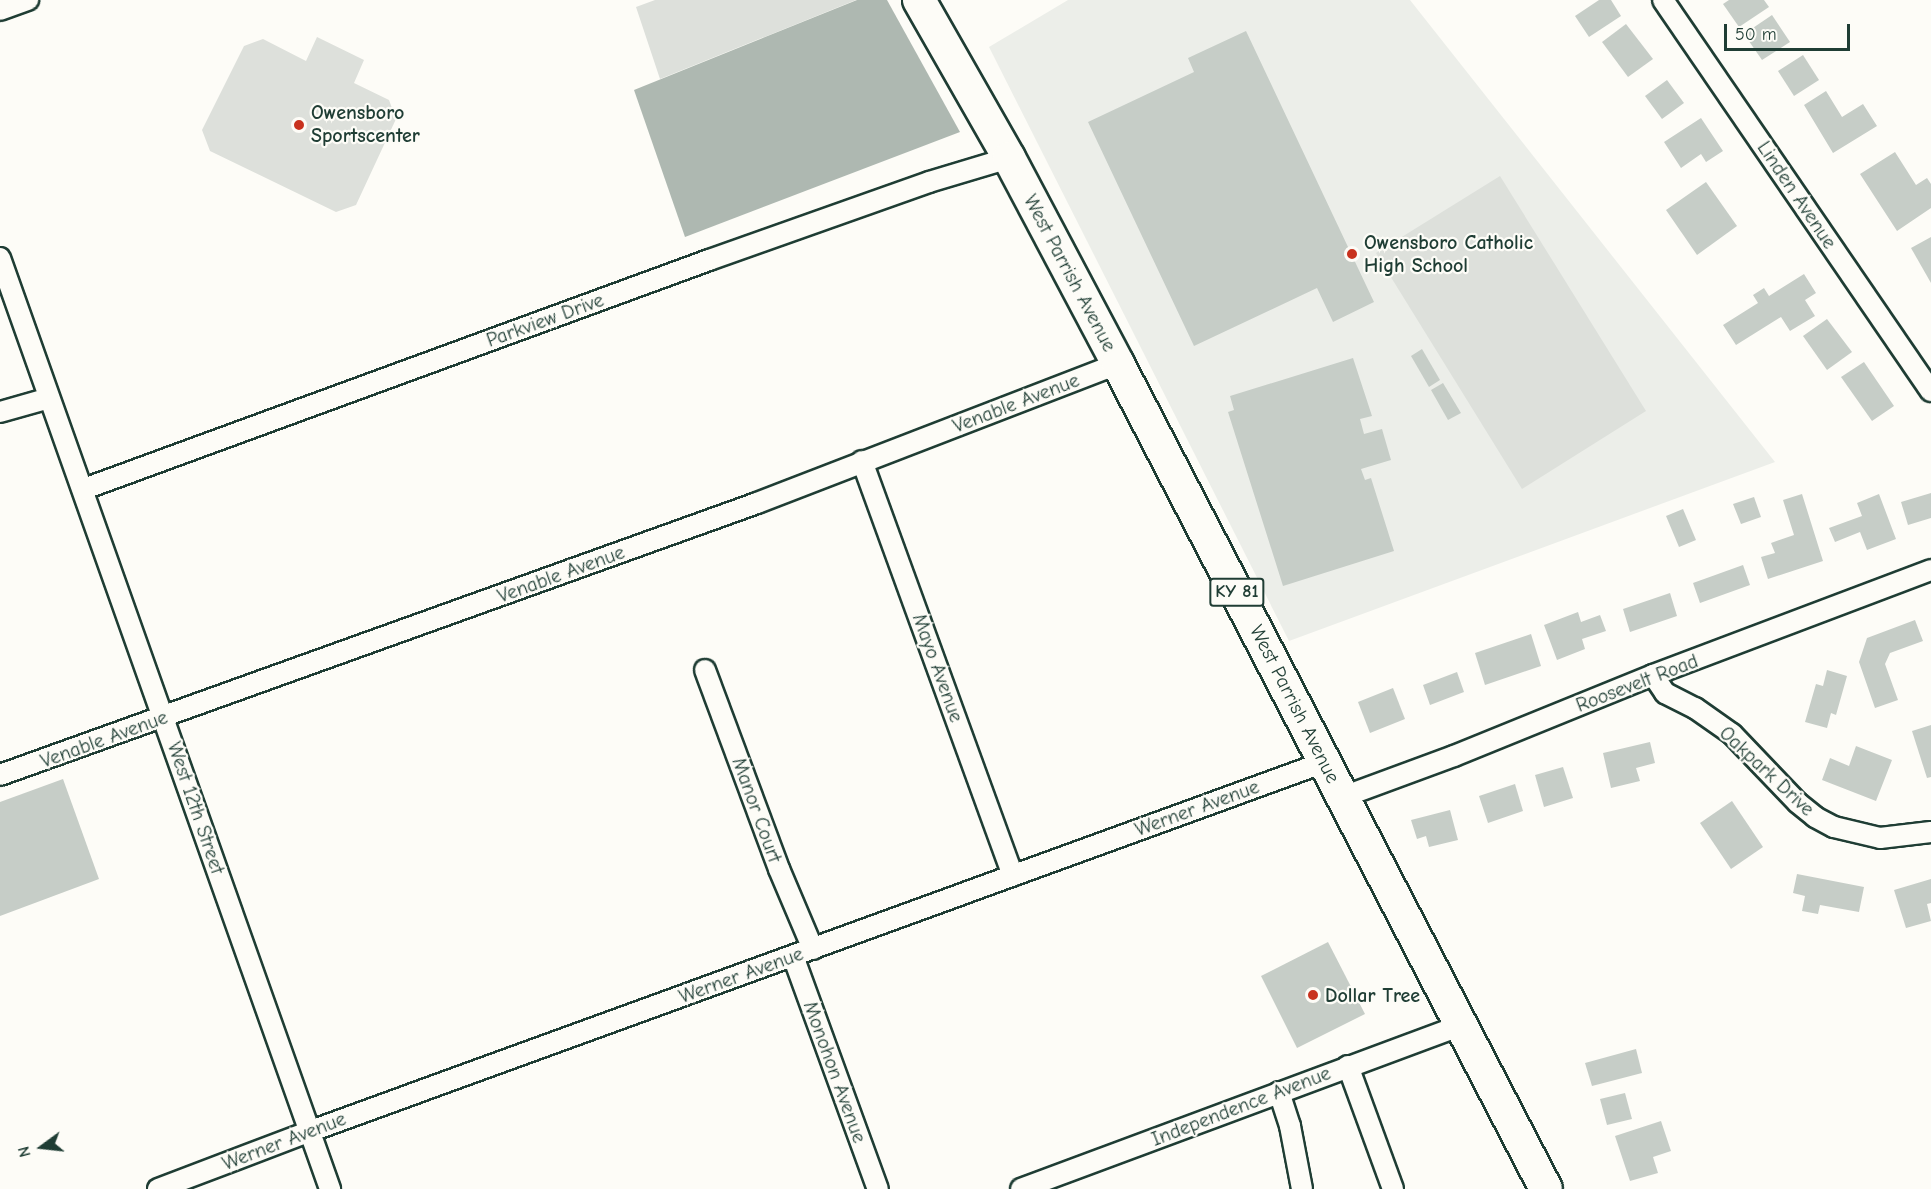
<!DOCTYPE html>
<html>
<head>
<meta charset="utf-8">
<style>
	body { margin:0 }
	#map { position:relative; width:1931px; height:1189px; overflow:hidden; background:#fdfcf7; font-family:"Comic Neue",sans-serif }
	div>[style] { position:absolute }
	.built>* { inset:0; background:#eceee9 }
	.green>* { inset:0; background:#dde0db }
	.water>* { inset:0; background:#aeb8b1 }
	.building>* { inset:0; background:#c6cdc7 }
	.roads { filter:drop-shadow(2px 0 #1f3d34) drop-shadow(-2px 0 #1f3d34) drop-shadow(0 2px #1f3d34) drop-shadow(0 -2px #1f3d34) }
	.street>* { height:20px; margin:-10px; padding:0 10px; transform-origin:10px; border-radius:10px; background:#fdfcf7 }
	.primary>* { height:32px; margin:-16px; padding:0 16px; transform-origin:16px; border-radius:16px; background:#fdfcf7 }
	.dots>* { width:16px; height:16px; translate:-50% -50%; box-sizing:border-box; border:3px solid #fdfcf7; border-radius:50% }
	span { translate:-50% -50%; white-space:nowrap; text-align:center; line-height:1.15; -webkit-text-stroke:4.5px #fdfcf7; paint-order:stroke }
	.shield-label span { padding:2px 4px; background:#fdfcf7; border:2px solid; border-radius:4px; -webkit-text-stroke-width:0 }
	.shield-label { font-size:18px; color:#1f3d34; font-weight:700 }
	.poi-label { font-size:20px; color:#1f3d34; font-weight:700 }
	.left { translate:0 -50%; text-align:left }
	.street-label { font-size:20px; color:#1f3d34 }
	.north { position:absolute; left:12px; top:1117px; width:60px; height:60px; -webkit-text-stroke:4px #fdfcf7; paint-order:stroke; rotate:255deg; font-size:16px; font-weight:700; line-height:24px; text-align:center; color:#1f3d34 }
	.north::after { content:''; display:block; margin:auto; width:21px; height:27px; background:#1f3d34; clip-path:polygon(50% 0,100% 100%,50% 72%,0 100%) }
	.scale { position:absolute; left:1724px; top:24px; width:126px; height:27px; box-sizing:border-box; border:3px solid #1f3d34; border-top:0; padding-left:8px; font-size:18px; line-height:21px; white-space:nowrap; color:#1f3d34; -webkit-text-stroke:4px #fdfcf7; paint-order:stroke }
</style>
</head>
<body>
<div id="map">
	<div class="built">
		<div style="clip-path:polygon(1068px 0,1410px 0,1775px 462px,1289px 641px,989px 47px)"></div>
	</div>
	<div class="green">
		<div style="clip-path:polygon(655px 0,856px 0,660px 79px,636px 7px)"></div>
		<div style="clip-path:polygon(317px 37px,364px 60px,354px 83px,389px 100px,396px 119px,356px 205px,336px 212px,210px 151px,202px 130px,244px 46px,263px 39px,306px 61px)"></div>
		<div style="clip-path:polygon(1500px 176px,1646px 411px,1522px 489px,1376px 253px)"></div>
	</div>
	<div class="water">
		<div style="clip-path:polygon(857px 0,887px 0,960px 132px,685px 237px,634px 90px)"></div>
	</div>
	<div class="building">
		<div style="clip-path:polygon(1599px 0,1611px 0,1621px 16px,1589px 37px,1575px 16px)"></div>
		<div style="clip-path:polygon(1729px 0,1764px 0,1769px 7px,1739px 27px,1723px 4px)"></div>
		<div style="clip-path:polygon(1772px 15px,1790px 42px,1762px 60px,1744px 34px)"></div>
		<div style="clip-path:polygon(1626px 24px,1653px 59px,1628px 77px,1602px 42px)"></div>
		<div style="clip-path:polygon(1246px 31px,1374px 302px,1333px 322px,1317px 288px,1194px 346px,1088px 122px,1194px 72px,1188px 58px)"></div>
		<div style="clip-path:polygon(1803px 55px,1819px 80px,1794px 96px,1778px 71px)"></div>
		<div style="clip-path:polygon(1667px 80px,1684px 103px,1662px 119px,1645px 96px)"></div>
		<div style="clip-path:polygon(1826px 91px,1842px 117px,1863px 104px,1877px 126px,1833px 153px,1804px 105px)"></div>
		<div style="clip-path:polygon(1701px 118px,1723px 151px,1706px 162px,1701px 154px,1681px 168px,1664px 142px)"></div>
		<div style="clip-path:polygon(1895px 152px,1916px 185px,1927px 178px,1931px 184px,1931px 208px,1897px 231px,1860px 174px)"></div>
		<div style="clip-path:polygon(1706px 182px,1737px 226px,1697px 255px,1666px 210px)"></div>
		<div style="clip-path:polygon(1931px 237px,1931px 283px,1911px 248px)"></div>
		<div style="clip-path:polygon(1804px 274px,1816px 293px,1805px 300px,1815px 316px,1790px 331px,1781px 317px,1736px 345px,1723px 325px,1758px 303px,1753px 295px,1764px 288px,1769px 296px)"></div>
		<div style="clip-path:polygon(1827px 319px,1852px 352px,1827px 370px,1803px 336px)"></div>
		<div style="clip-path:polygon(1422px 349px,1440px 380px,1429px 387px,1411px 356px)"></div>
		<div style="clip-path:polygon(1353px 358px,1372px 416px,1360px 419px,1364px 434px,1382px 429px,1391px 460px,1361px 469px,1365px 480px,1371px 478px,1394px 551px,1283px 586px,1228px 412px,1234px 410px,1230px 396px)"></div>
		<div style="clip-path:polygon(1864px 362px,1894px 406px,1872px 421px,1841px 377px)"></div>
		<div style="clip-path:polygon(1443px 383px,1461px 413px,1448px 420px,1431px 390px)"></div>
		<div style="clip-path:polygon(1931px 493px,1931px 518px,1908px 525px,1901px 502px)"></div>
		<div style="clip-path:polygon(1802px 494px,1823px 561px,1768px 579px,1761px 557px,1775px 553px,1771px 543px,1794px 535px,1783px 500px)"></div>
		<div style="clip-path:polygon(1879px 494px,1896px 539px,1867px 550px,1860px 532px,1835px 542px,1829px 528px,1862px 516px,1857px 503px)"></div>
		<div style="clip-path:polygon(1754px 497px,1761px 517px,1741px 524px,1733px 504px)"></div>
		<div style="clip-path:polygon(1683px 509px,1696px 540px,1679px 547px,1666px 516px)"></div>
		<div style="clip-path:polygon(1743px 565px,1750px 585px,1700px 603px,1693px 583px)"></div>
		<div style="clip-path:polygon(1670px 593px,1677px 616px,1630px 632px,1623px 609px)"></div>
		<div style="clip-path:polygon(1578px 612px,1581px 622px,1600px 615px,1606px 631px,1582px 639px,1585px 649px,1557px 660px,1544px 625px)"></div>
		<div style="clip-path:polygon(1915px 620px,1923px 641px,1890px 653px,1885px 664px,1898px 700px,1875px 708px,1859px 662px,1867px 638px)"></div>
		<div style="clip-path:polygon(1531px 634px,1541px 666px,1485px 685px,1475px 653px)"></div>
		<div style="clip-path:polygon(1827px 670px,1847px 676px,1836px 715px,1831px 713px,1827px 728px,1805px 722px,1816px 684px,1823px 686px)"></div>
		<div style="clip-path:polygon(1457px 672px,1464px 692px,1430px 705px,1423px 685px)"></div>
		<div style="clip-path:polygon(1393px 688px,1405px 719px,1370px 733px,1358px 702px)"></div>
		<div style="clip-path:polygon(1931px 725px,1931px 777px,1927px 778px,1912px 731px)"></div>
		<div style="clip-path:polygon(1650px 742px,1655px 763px,1636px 768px,1640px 781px,1611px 788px,1603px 753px)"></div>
		<div style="clip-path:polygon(1856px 746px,1892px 760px,1876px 801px,1822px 780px,1830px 758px,1849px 766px)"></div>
		<div style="clip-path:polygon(1563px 767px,1573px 798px,1544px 807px,1535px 775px)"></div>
		<div style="clip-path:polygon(63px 779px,99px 879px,0 916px,0 802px)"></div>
		<div style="clip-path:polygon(1515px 784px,1523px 811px,1488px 823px,1479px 796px)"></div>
		<div style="clip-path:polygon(1732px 801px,1763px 847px,1731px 869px,1700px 823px)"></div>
		<div style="clip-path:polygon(1450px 810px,1458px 840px,1429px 847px,1426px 836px,1417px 839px,1411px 820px)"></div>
		<div style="clip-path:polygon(1797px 874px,1864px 887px,1859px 912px,1820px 905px,1818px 914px,1802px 911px,1805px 896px,1793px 893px)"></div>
		<div style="clip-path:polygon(1931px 879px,1931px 903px,1927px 904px,1931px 921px,1906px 928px,1894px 890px)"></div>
		<div style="clip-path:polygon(1328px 942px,1365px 1014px,1297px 1048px,1261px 976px)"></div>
		<div style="clip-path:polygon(1636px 1049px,1642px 1073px,1592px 1086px,1585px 1063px)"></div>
		<div style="clip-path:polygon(1625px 1093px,1632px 1119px,1607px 1125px,1600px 1099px)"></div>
		<div style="clip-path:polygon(1661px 1121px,1671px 1151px,1653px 1157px,1658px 1173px,1630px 1181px,1615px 1136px)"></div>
	</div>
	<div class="roads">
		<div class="street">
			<div style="left:1663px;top:0;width:474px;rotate:55.6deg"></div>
			<div style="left:0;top:10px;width:30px;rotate:-20deg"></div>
			<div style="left:0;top:258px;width:988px;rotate:70.48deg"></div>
			<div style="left:0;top:412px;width:51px;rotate:-15.9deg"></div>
			<div style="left:862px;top:461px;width:441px;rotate:70deg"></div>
			<div style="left:84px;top:489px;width:666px;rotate:-20.12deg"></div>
			<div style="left:709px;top:260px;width:233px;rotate:-19.5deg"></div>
			<div style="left:929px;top:182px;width:84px;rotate:-16.7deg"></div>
			<div style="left:705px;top:670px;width:212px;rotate:69.6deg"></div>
			<div style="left:779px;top:869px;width:87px;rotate:67deg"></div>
			<div style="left:1653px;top:675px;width:22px;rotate:56deg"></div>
			<div style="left:1665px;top:693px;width:34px;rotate:27deg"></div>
			<div style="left:1695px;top:708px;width:45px;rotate:35.1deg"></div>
			<div style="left:1732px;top:734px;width:95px;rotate:46.3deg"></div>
			<div style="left:1798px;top:803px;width:22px;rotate:39deg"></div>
			<div style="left:1815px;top:817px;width:21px;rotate:28deg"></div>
			<div style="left:1834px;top:827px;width:47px;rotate:13.4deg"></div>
			<div style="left:1880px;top:838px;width:51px;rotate:-6.7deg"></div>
			<div style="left:0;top:775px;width:804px;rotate:-19.76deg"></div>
			<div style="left:757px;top:503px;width:387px;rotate:-21.1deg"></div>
			<div style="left:1343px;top:797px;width:118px;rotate:-20.3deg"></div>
			<div style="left:1454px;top:756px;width:215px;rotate:-22.1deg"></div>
			<div style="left:1653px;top:675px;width:297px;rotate:-20.7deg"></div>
			<div style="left:793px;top:956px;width:248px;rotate:70deg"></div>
			<div style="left:1348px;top:1066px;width:131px;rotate:69.9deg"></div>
			<div style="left:1279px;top:1092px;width:36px;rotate:72deg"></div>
			<div style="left:1290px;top:1126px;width:64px;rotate:79.2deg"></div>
			<div style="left:158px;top:1189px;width:164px;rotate:-20.8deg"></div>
			<div style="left:311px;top:1131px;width:1079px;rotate:-20deg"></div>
			<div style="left:1021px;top:1189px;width:470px;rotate:-20.4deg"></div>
		</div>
		<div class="primary">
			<div style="left:919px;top:0;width:182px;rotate:60.3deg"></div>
			<div style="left:1009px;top:158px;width:233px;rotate:62.1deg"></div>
			<div style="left:1118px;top:364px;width:929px;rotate:62.58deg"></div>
		</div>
	</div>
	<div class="dots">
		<div style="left:299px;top:125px;background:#c8321e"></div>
		<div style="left:1352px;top:254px;background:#c8321e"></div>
		<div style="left:1313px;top:995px;background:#c8321e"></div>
	</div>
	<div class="shield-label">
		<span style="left:1237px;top:592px">KY 81</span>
	</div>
	<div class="poi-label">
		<span class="left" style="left:311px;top:124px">Owensboro<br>Sportscenter</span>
		<span class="left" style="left:1364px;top:254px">Owensboro Catholic<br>High School</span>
		<span class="left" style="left:1325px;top:995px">Dollar Tree</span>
	</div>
	<div class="street-label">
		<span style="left:1797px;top:195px;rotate:56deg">Linden Avenue</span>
		<span style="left:1070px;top:273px;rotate:62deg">West Parrish Avenue</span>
		<span style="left:545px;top:320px;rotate:-20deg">Parkview Drive</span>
		<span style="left:1016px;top:403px;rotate:-21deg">Venable Avenue</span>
		<span style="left:561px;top:574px;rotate:-20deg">Venable Avenue</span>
		<span style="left:938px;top:668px;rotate:70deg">Mayo Avenue</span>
		<span style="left:1637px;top:683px;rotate:-21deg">Roosevelt Road</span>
		<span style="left:1295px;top:704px;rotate:63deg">West Parrish Avenue</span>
		<span style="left:104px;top:739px;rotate:-20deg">Venable Avenue</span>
		<span style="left:1767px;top:771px;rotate:43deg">Oakpark Drive</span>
		<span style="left:196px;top:808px;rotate:71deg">West 12th Street</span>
		<span style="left:1197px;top:808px;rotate:-20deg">Werner Avenue</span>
		<span style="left:757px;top:810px;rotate:70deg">Manor Court</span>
		<span style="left:741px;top:975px;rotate:-20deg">Werner Avenue</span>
		<span style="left:835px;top:1072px;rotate:70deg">Monohon Avenue</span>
		<span style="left:1241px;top:1106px;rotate:-21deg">Independence Avenue</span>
		<span style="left:284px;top:1141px;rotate:-21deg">Werner Avenue</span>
	</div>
	<div class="north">N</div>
	<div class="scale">50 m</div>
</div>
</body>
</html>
